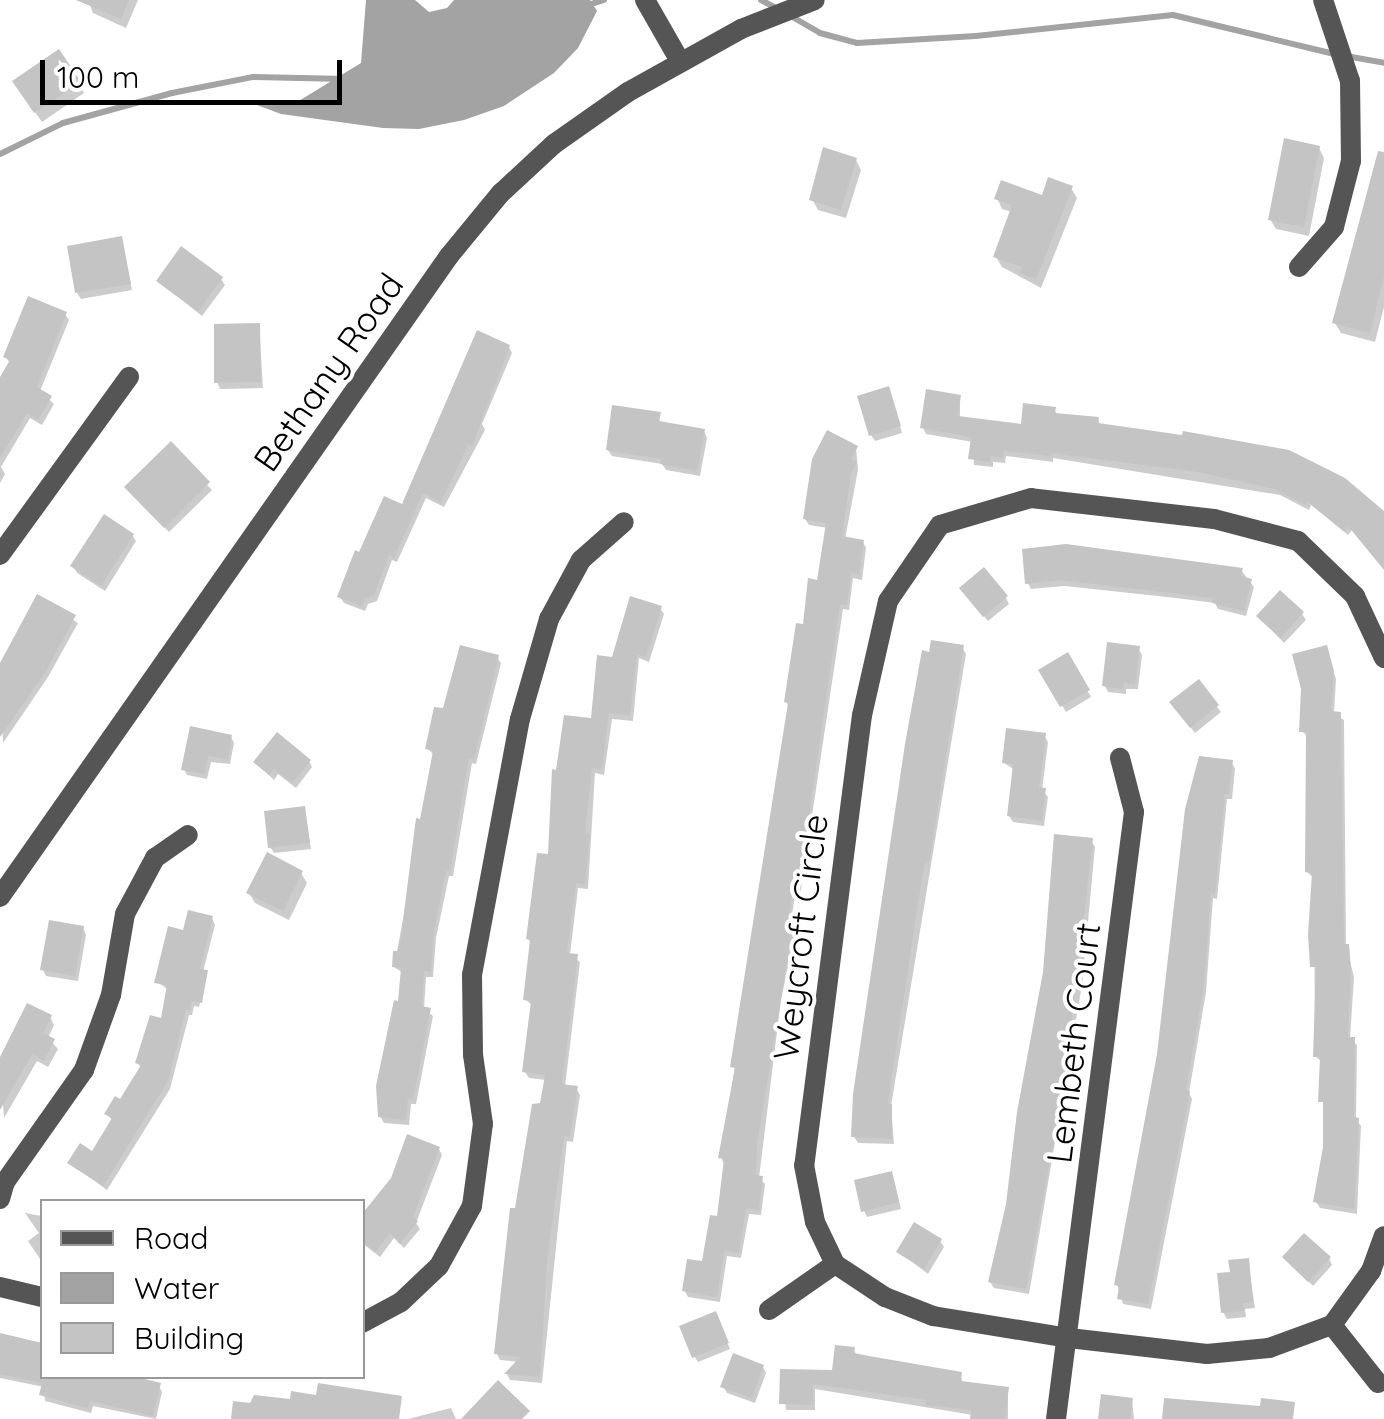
<!DOCTYPE html>
<html>
<head>
<meta charset="utf-8">
<style>
	body { margin:0 }
	#map { position:relative; width:1384px; height:1419px; overflow:hidden; background:#fff; font-family:Quicksand,sans-serif }
	div>[style] { position:absolute }
	.water>* { inset:0; background:#a3a3a3 }
	.shadow>* { inset:0; background:#0003 }
	.stream>* { height:6px; margin:-3px; padding:0 3px; transform-origin:3px; border-radius:3px; background:#a3a3a3 }
	.building>* { inset:0; background:#c4c4c4 }
	.minor>* { height:20px; margin:-10px; padding:0 10px; transform-origin:10px; border-radius:10px; background:#555 }
	.tertiary>* { height:20px; margin:-10px; padding:0 10px; transform-origin:10px; border-radius:10px; background:#555 }
	span { translate:-50% -50%; white-space:nowrap; text-align:center; line-height:1.15; -webkit-text-stroke:8px #fff; paint-order:stroke }
	.street-label { font-size:35px; color:#000 }
	.legend { position:absolute; left:40px; top:1199px; width:325px; height:180px; box-sizing:border-box; background:#fff; border:2px solid #999; margin:0; padding:12px 18px; list-style:none; font-size:30px; color:#000 }
	.legend li { display:flex; align-items:center; gap:20px; height:50px }
	.legend b { width:50px; border:2px solid #999 }
	.scale { position:absolute; left:40px; top:60px; width:302px; height:45px; box-sizing:border-box; border:5px solid #000; border-top:0; padding-left:12px; font-size:30px; line-height:35px; white-space:nowrap; color:#000; -webkit-text-stroke:8px #fff; paint-order:stroke }
</style>
</head>
<body>
<div id="map">
	<div class="water">
		<div style="clip-path:polygon(366px 0,415px 0,429px 12px,447px 8px,454px 0,590px 0,597px 11px,578px 48px,554px 73px,504px 106px,464px 120px,419px 129px,383px 128px,281px 114px,257px 105px,297px 102px,361px 63px)"></div>
	</div>
	<div class="shadow">
		<div style="clip-path:polygon(88px 0,147px 0,138px 0,126px 28px,93px 13px)"></div>
		<div style="clip-path:polygon(79px 83px,84px 93px,42px 122px,21px 92px)"></div>
		<div style="clip-path:polygon(1319px 148px,1324px 158px,1309px 236px,1276px 229px,1270px 219px)"></div>
		<div style="clip-path:polygon(856px 160px,861px 170px,846px 218px,818px 210px,812px 199px)"></div>
		<div style="clip-path:polygon(1384px 177px,1384px 307px,1375px 342px,1341px 333px,1335px 323px)"></div>
		<div style="clip-path:polygon(1071px 188px,1077px 198px,1041px 288px,1002px 267px,996px 257px,1012px 212px,1002px 209px,997px 198px,1043px 198px)"></div>
		<div style="clip-path:polygon(121px 238px,132px 290px,81px 299px,77px 293px)"></div>
		<div style="clip-path:polygon(221px 279px,225px 285px,202px 316px,159px 281px)"></div>
		<div style="clip-path:polygon(65px 314px,69px 320px,40px 391px,54px 404px,42px 425px,30px 418px,1px 467px,5px 474px,0 483px,0 382px,10px 364px,6px 357px)"></div>
		<div style="clip-path:polygon(259px 326px,263px 388px,220px 389px,217px 382px)"></div>
		<div style="clip-path:polygon(509px 347px,512px 353px,482px 424px,485px 430px,444px 507px,426px 498px,397px 562px,392px 560px,377px 601px,368px 604px,365px 611px,344px 603px,340px 597px)"></div>
		<div style="clip-path:polygon(891px 395px,902px 433px,875px 441px,871px 435px)"></div>
		<div style="clip-path:polygon(960px 397px,960px 419px,1023px 427px,1054px 409px,1058px 416px,1098px 420px,1101px 426px,1384px 514px,1384px 569px,1352px 530px,1348px 535px,1311px 505px,1309px 510px,1280px 495px,1053px 458px,1053px 462px,1006px 456px,1005px 463px,993px 462px,993px 467px,974px 465px,973px 442px,926px 434px,923px 428px)"></div>
		<div style="clip-path:polygon(659px 414px,660px 433px,662px 419px,662px 424px,704px 431px,707px 438px,700px 476px,666px 470px,662px 464px,612px 456px,608px 450px)"></div>
		<div style="clip-path:polygon(170px 445px,212px 490px,169px 532px,131px 493px)"></div>
		<div style="clip-path:polygon(856px 448px,858px 470px,845px 539px,863px 542px,866px 548px,862px 580px,853px 578px,849px 610px,843px 609px,800px 896px,795px 895px,791px 922px,796px 929px,781px 1000px,759px 1178px,765px 1184px,761px 1215px,749px 1214px,741px 1258px,727px 1256px,720px 1302px,688px 1297px,685px 1291px,704px 1264px,720px 1219px,724px 1164px,721px 1157px,790px 708px,786px 702px,819px 582px,828px 528px,809px 525px,805px 519px)"></div>
		<div style="clip-path:polygon(132px 535px,136px 541px,105px 591px,77px 573px,73px 566px)"></div>
		<div style="clip-path:polygon(1065px 547px,1241px 570px,1254px 587px,1246px 616px,1218px 609px,1215px 603px,1176px 598px,1065px 586px,1031px 589px,1028px 583px)"></div>
		<div style="clip-path:polygon(966px 594px,1006px 598px,1009px 604px,988px 621px)"></div>
		<div style="clip-path:polygon(38px 598px,78px 623px,48px 677px,3px 743px,0 663px)"></div>
		<div style="clip-path:polygon(660px 608px,664px 614px,649px 662px,639px 658px,633px 721px,612px 719px,604px 775px,595px 773px,588px 889px,578px 888px,570px 955px,580px 962px,565px 1087px,576px 1088px,580px 1095px,573px 1142px,567px 1141px,542px 1383px,510px 1380px,507px 1374px,519px 1362px,500px 1360px,497px 1354px,546px 1080px,529px 1078px,525px 1072px,533px 1006px,525px 999px,532px 945px,528px 938px,613px 659px)"></div>
		<div style="clip-path:polygon(1302px 614px,1306px 620px,1284px 643px,1259px 616px)"></div>
		<div style="clip-path:polygon(962px 647px,966px 654px,891px 1106px,894px 1144px,858px 1143px,854px 1137px)"></div>
		<div style="clip-path:polygon(1138px 648px,1142px 655px,1138px 689px,1126px 689px,1126px 694px,1108px 692px,1105px 686px)"></div>
		<div style="clip-path:polygon(1326px 648px,1336px 679px,1334px 714px,1344px 720px,1346px 946px,1354px 977px,1350px 1039px,1357px 1045px,1356px 1120px,1361px 1126px,1357px 1214px,1320px 1208px,1316px 1202px,1326px 1148px,1322px 1062px,1315px 1056px,1314px 878px,1307px 872px,1309px 738px,1302px 731px)"></div>
		<div style="clip-path:polygon(1067px 655px,1091px 697px,1066px 712px,1041px 670px)"></div>
		<div style="clip-path:polygon(497px 657px,501px 663px,476px 764px,472px 763px,453px 876px,449px 876px,436px 938px,433px 977px,426px 977px,424px 1009px,433px 1016px,416px 1104px,411px 1104px,409px 1125px,384px 1123px,380px 1116px,401px 1004px,403px 973px,394px 967px,434px 755px,428px 749px,445px 711px)"></div>
		<div style="clip-path:polygon(1198px 682px,1221px 712px,1195px 733px,1176px 709px)"></div>
		<div style="clip-path:polygon(1044px 735px,1048px 742px,1042px 790px,1048px 797px,1044px 826px,1013px 822px,1009px 816px,1015px 770px,1004px 763px)"></div>
		<div style="clip-path:polygon(231px 737px,234px 743px,230px 764px,211px 762px,207px 779px,187px 775px,184px 769px)"></div>
		<div style="clip-path:polygon(309px 761px,312px 767px,296px 788px,278px 774px,274px 780px,256px 763px)"></div>
		<div style="clip-path:polygon(1232px 763px,1235px 769px,1232px 799px,1227px 799px,1217px 899px,1213px 898px,1206px 992px,1189px 1093px,1192px 1099px,1151px 1309px,1123px 1304px,1117px 1284px)"></div>
		<div style="clip-path:polygon(304px 808px,311px 849px,274px 853px,270px 847px)"></div>
		<div style="clip-path:polygon(1091px 840px,1095px 847px,1082px 985px,1029px 1294px,994px 1288px,990px 1282px)"></div>
		<div style="clip-path:polygon(301px 873px,307px 883px,289px 920px,255px 903px,249px 893px)"></div>
		<div style="clip-path:polygon(212px 918px,215px 925px,203px 972px,207px 975px,199px 1007px,194px 1006px,192px 1015px,189px 1015px,170px 1089px,107px 1190px,70px 1163px,93px 1154px,113px 1121px,107px 1114px,121px 1102px,141px 1069px,138px 1063px,163px 1021px,169px 990px,157px 982px,185px 933px)"></div>
		<div style="clip-path:polygon(83px 928px,86px 935px,78px 981px,46px 976px,43px 970px)"></div>
		<div style="clip-path:polygon(50px 1017px,54px 1025px,48px 1038px,58px 1049px,48px 1067px,37px 1061px,4px 1118px,0 1063px)"></div>
		<div style="clip-path:polygon(439px 1149px,442px 1155px,416px 1223px,420px 1229px,404px 1248px,394px 1238px,380px 1257px,362px 1243px,362px 1218px)"></div>
		<div style="clip-path:polygon(894px 1180px,901px 1209px,867px 1217px,864px 1211px)"></div>
		<div style="clip-path:polygon(25px 1213px,42px 1216px,42px 1262px,28px 1241px,39px 1233px)"></div>
		<div style="clip-path:polygon(940px 1241px,944px 1247px,928px 1274px,899px 1252px)"></div>
		<div style="clip-path:polygon(1285px 1258px,1329px 1258px,1332px 1265px,1313px 1286px)"></div>
		<div style="clip-path:polygon(1248px 1261px,1255px 1308px,1245px 1309px,1246px 1317px,1227px 1319px,1223px 1312px,1232px 1274px)"></div>
		<div style="clip-path:polygon(718px 1320px,730px 1349px,698px 1362px,694px 1356px)"></div>
		<div style="clip-path:polygon(0 1336px,42px 1345px,42px 1376px,142px 1376px,141px 1381px,159px 1386px,162px 1392px,156px 1419px,93px 1406px,91px 1413px,45px 1401px,44px 1387px,0 1378px)"></div>
		<div style="clip-path:polygon(854px 1350px,857px 1356px,960px 1374px,963px 1384px,1008px 1389px,1008px 1419px,973px 1419px,973px 1415px,815px 1389px,815px 1410px,786px 1410px,783px 1372px,834px 1373px)"></div>
		<div style="clip-path:polygon(763px 1367px,766px 1373px,755px 1403px,727px 1393px,723px 1386px)"></div>
		<div style="clip-path:polygon(1132px 1400px,1134px 1419px,1100px 1419px)"></div>
		<div style="clip-path:polygon(451px 1408px,456px 1419px,408px 1419px)"></div>
	</div>
	<div class="stream">
		<div style="left:761px;top:0;width:19px;rotate:28deg"></div>
		<div style="left:585px;top:6px;width:20px;rotate:-18deg"></div>
		<div style="left:789px;top:15px;width:36px;rotate:30deg"></div>
		<div style="left:820px;top:33px;width:38px;rotate:15deg"></div>
		<div style="left:857px;top:43px;width:119px;rotate:-3.4deg"></div>
		<div style="left:976px;top:36px;width:198px;rotate:-6.1deg"></div>
		<div style="left:1173px;top:15px;width:166px;rotate:13.6deg"></div>
		<div style="left:1346px;top:56px;width:39px;rotate:10deg"></div>
		<div style="left:0;top:154px;width:70px;rotate:-26.2deg"></div>
		<div style="left:63px;top:123px;width:113px;rotate:-15.4deg"></div>
		<div style="left:172px;top:93px;width:83px;rotate:-11.2deg"></div>
		<div style="left:253px;top:77px;width:93px;rotate:1.2deg"></div>
	</div>
	<div class="building">
		<div style="clip-path:polygon(76px 0,129px 0,121px 19px)"></div>
		<div style="clip-path:polygon(59px 49px,81px 82px,34px 113px,12px 81px)"></div>
		<div style="clip-path:polygon(1284px 138px,1320px 146px,1304px 227px,1268px 220px)"></div>
		<div style="clip-path:polygon(823px 147px,857px 158px,841px 210px,809px 200px)"></div>
		<div style="clip-path:polygon(1378px 151px,1384px 152px,1384px 276px,1370px 333px,1332px 323px)"></div>
		<div style="clip-path:polygon(1048px 177px,1073px 186px,1036px 279px,1020px 273px,1022px 267px,993px 257px,1012px 205px,994px 199px,1001px 180px,1042px 195px)"></div>
		<div style="clip-path:polygon(122px 236px,131px 284px,75px 293px,67px 246px)"></div>
		<div style="clip-path:polygon(181px 246px,223px 277px,198px 312px,156px 281px)"></div>
		<div style="clip-path:polygon(28px 296px,67px 312px,37px 387px,52px 396px,38px 420px,27px 413px,0 458px,0 377px,10px 360px,3px 357px)"></div>
		<div style="clip-path:polygon(260px 323px,261px 382px,214px 383px,214px 324px)"></div>
		<div style="clip-path:polygon(477px 330px,510px 345px,472px 446px,468px 445px,441px 502px,423px 493px,394px 558px,389px 555px,374px 595px,365px 598px,362px 606px,337px 597px,355px 550px,359px 552px,384px 496px,402px 504px)"></div>
		<div style="clip-path:polygon(889px 386px,901px 426px,869px 436px,857px 396px)"></div>
		<div style="clip-path:polygon(926px 389px,961px 395px,958px 416px,1021px 424px,1023px 403px,1056px 407px,1055px 413px,1099px 417px,1098px 423px,1182px 435px,1183px 431px,1289px 450px,1345px 478px,1384px 511px,1384px 570px,1348px 526px,1344px 531px,1307px 501px,1306px 505px,1274px 489px,1198px 472px,1051px 453px,1050px 456px,1004px 451px,1003px 458px,991px 456px,990px 462px,968px 459px,971px 437px,920px 428px)"></div>
		<div style="clip-path:polygon(612px 405px,661px 412px,659px 421px,705px 429px,697px 471px,660px 464px,661px 459px,606px 450px)"></div>
		<div style="clip-path:polygon(827px 430px,858px 446px,851px 460px,857px 462px,851px 474px,842px 536px,864px 540px,859px 575px,851px 573px,847px 605px,840px 604px,798px 891px,793px 890px,788px 920px,794px 921px,757px 1144px,756px 1175px,763px 1176px,759px 1210px,746px 1208px,739px 1253px,724px 1251px,717px 1297px,682px 1291px,687px 1259px,702px 1261px,710px 1215px,717px 1216px,724px 1159px,718px 1158px,735px 1068px,730px 1067px,788px 703px,784px 702px,796px 623px,803px 624px,808px 578px,817px 580px,826px 523px,803px 519px,812px 459px)"></div>
		<div style="clip-path:polygon(171px 441px,210px 482px,164px 528px,124px 487px)"></div>
		<div style="clip-path:polygon(104px 514px,134px 534px,101px 586px,70px 566px)"></div>
		<div style="clip-path:polygon(1066px 544px,1243px 568px,1241px 576px,1252px 579px,1244px 611px,1212px 603px,1213px 598px,1171px 593px,1060px 580px,1025px 584px,1022px 549px)"></div>
		<div style="clip-path:polygon(984px 567px,1008px 596px,983px 617px,959px 588px)"></div>
		<div style="clip-path:polygon(1280px 590px,1304px 612px,1280px 638px,1256px 616px)"></div>
		<div style="clip-path:polygon(37px 594px,76px 615px,46px 671px,0 737px,0 663px)"></div>
		<div style="clip-path:polygon(630px 596px,662px 606px,646px 657px,637px 654px,630px 716px,609px 713px,602px 769px,592px 768px,585px 833px,590px 834px,585px 884px,576px 883px,567px 953px,578px 954px,562px 1084px,578px 1086px,570px 1137px,564px 1136px,547px 1262px,540px 1377px,504px 1374px,520px 1357px,494px 1354px,510px 1208px,515px 1208px,532px 1104px,540px 1103px,545px 1075px,522px 1072px,531px 1001px,523px 1000px,530px 940px,526px 939px,537px 853px,548px 854px,552px 769px,556px 770px,564px 715px,591px 718px,597px 655px,612px 657px)"></div>
		<div style="clip-path:polygon(931px 640px,964px 645px,929px 862px,925px 861px,916px 916px,888px 1103px,892px 1104px,892px 1139px,851px 1137px,853px 1094px,905px 744px,922px 650px,929px 652px)"></div>
		<div style="clip-path:polygon(1107px 642px,1140px 646px,1135px 684px,1124px 683px,1123px 689px,1102px 686px)"></div>
		<div style="clip-path:polygon(460px 645px,499px 655px,474px 759px,469px 758px,450px 871px,446px 871px,434px 930px,431px 972px,424px 971px,422px 1006px,431px 1008px,413px 1099px,408px 1098px,406px 1120px,378px 1117px,376px 1086px,394px 1000px,398px 1001px,401px 968px,392px 967px,393px 951px,398px 951px,401px 936px,416px 818px,420px 819px,433px 751px,425px 749px,434px 707px,443px 708px)"></div>
		<div style="clip-path:polygon(1327px 645px,1334px 671px,1331px 711px,1341px 712px,1344px 944px,1349px 944px,1351px 969px,1348px 1037px,1355px 1037px,1354px 1117px,1359px 1118px,1354px 1209px,1313px 1202px,1323px 1147px,1323px 1102px,1318px 1102px,1320px 1057px,1313px 1057px,1316px 967px,1310px 967px,1308px 934px,1312px 873px,1305px 872px,1306px 732px,1299px 732px,1301px 689px,1292px 654px)"></div>
		<div style="clip-path:polygon(1068px 652px,1090px 690px,1060px 707px,1038px 670px)"></div>
		<div style="clip-path:polygon(1199px 679px,1219px 705px,1190px 728px,1169px 702px)"></div>
		<div style="clip-path:polygon(190px 726px,232px 735px,228px 759px,208px 756px,205px 774px,181px 770px)"></div>
		<div style="clip-path:polygon(1006px 728px,1046px 733px,1039px 787px,1046px 788px,1042px 821px,1007px 816px,1013px 764px,1002px 763px)"></div>
		<div style="clip-path:polygon(277px 732px,311px 760px,292px 783px,274px 769px,269px 775px,253px 762px)"></div>
		<div style="clip-path:polygon(1199px 756px,1233px 760px,1229px 794px,1225px 794px,1215px 894px,1211px 893px,1204px 985px,1186px 1090px,1190px 1091px,1148px 1304px,1117px 1299px,1119px 1286px,1114px 1285px,1157px 1054px,1185px 809px)"></div>
		<div style="clip-path:polygon(305px 806px,310px 843px,268px 848px,264px 811px)"></div>
		<div style="clip-path:polygon(1054px 834px,1093px 838px,1064px 1086px,1026px 1289px,988px 1282px,1006px 1204px,1017px 1112px,1043px 972px)"></div>
		<div style="clip-path:polygon(267px 852px,303px 871px,283px 911px,246px 893px)"></div>
		<div style="clip-path:polygon(188px 910px,213px 916px,200px 969px,208px 970px,202px 1003px,191px 1001px,190px 1010px,186px 1009px,168px 1081px,103px 1186px,67px 1163px,80px 1143px,92px 1151px,112px 1118px,104px 1114px,115px 1096px,120px 1099px,141px 1065px,135px 1063px,150px 1015px,161px 1018px,167px 985px,154px 983px,168px 926px,183px 930px)"></div>
		<div style="clip-path:polygon(49px 920px,84px 926px,75px 976px,40px 970px)"></div>
		<div style="clip-path:polygon(27px 1003px,52px 1015px,43px 1033px,55px 1039px,44px 1061px,32px 1054px,0 1110px,0 1057px)"></div>
		<div style="clip-path:polygon(407px 1134px,440px 1147px,413px 1217px,418px 1221px,400px 1244px,390px 1233px,376px 1252px,362px 1242px,362px 1214px,391px 1178px)"></div>
		<div style="clip-path:polygon(892px 1171px,899px 1202px,861px 1212px,854px 1180px)"></div>
		<div style="clip-path:polygon(914px 1222px,942px 1239px,924px 1269px,896px 1252px)"></div>
		<div style="clip-path:polygon(1304px 1233px,1331px 1257px,1308px 1282px,1282px 1257px)"></div>
		<div style="clip-path:polygon(1249px 1258px,1253px 1302px,1243px 1303px,1244px 1311px,1221px 1313px,1217px 1273px,1230px 1272px,1228px 1260px)"></div>
		<div style="clip-path:polygon(716px 1311px,729px 1343px,692px 1358px,679px 1326px)"></div>
		<div style="clip-path:polygon(0 1333px,42px 1343px,42px 1382px,44px 1376px,133px 1376px,161px 1383px,153px 1416px,90px 1401px,88px 1408px,39px 1395px,42px 1383px,0 1374px)"></div>
		<div style="clip-path:polygon(835px 1345px,855px 1347px,854px 1353px,869px 1356px,962px 1372px,961px 1381px,1009px 1387px,1005px 1419px,970px 1419px,971px 1410px,925px 1405px,926px 1400px,813px 1384px,813px 1405px,779px 1404px,780px 1369px,832px 1370px)"></div>
		<div style="clip-path:polygon(733px 1353px,764px 1365px,752px 1398px,720px 1387px)"></div>
		<div style="clip-path:polygon(498px 1380px,530px 1411px,522px 1419px,461px 1419px)"></div>
		<div style="clip-path:polygon(318px 1383px,402px 1396px,399px 1419px,231px 1419px,233px 1401px,250px 1403px,254px 1395px,290px 1399px,291px 1391px,316px 1395px)"></div>
		<div style="clip-path:polygon(1101px 1394px,1133px 1398px,1130px 1419px,1098px 1419px)"></div>
		<div style="clip-path:polygon(1164px 1398px,1260px 1406px,1261px 1398px,1295px 1402px,1293px 1419px,1162px 1419px)"></div>
	</div>
	<div class="minor">
		<div style="left:645px;top:0;width:70px;rotate:60.2deg"></div>
		<div style="left:1299px;top:267px;width:53px;rotate:-48.8deg"></div>
		<div style="left:1334px;top:227px;width:68px;rotate:-75.6deg"></div>
		<div style="left:1351px;top:161px;width:80px;rotate:-90.7deg"></div>
		<div style="left:1350px;top:81px;width:85px;rotate:-108.4deg"></div>
		<div style="left:0;top:555px;width:220px;rotate:-54.1deg"></div>
		<div style="left:1384px;top:658px;width:68px;rotate:-115.1deg"></div>
		<div style="left:1355px;top:596px;width:79px;rotate:-136deg"></div>
		<div style="left:1298px;top:541px;width:87px;rotate:-165.3deg"></div>
		<div style="left:1214px;top:519px;width:184px;rotate:-173.5deg"></div>
		<div style="left:1031px;top:498px;width:95px;rotate:163.5deg"></div>
		<div style="left:940px;top:525px;width:92px;rotate:124.4deg"></div>
		<div style="left:888px;top:601px;width:117px;rotate:102.8deg"></div>
		<div style="left:862px;top:715px;width:454px;rotate:97.3deg"></div>
		<div style="left:804px;top:1165px;width:58px;rotate:79.1deg"></div>
		<div style="left:815px;top:1222px;width:47px;rotate:64.5deg"></div>
		<div style="left:835px;top:1264px;width:60px;rotate:33.4deg"></div>
		<div style="left:885px;top:1297px;width:52px;rotate:21.6deg"></div>
		<div style="left:933px;top:1316px;width:138px;rotate:9.2deg"></div>
		<div style="left:1069px;top:1338px;width:139px;rotate:6.6deg"></div>
		<div style="left:1207px;top:1354px;width:62px;rotate:-5.5deg"></div>
		<div style="left:1269px;top:1348px;width:67px;rotate:-20.1deg"></div>
		<div style="left:1332px;top:1325px;width:67px;rotate:-54.2deg"></div>
		<div style="left:1371px;top:1271px;width:37px;rotate:-70deg"></div>
		<div style="left:0;top:1199px;width:18px;rotate:-74deg"></div>
		<div style="left:5px;top:1182px;width:137px;rotate:-54.8deg"></div>
		<div style="left:84px;top:1070px;width:80px;rotate:-70.2deg"></div>
		<div style="left:111px;top:995px;width:82px;rotate:-80.2deg"></div>
		<div style="left:125px;top:914px;width:64px;rotate:-61.8deg"></div>
		<div style="left:155px;top:858px;width:40px;rotate:-34.9deg"></div>
		<div style="left:0;top:1287px;width:43px;rotate:13.4deg"></div>
		<div style="left:769px;top:1310px;width:80px;rotate:-34.9deg"></div>
		<div style="left:362px;top:1323px;width:44px;rotate:-28.3deg"></div>
		<div style="left:401px;top:1302px;width:52px;rotate:-43.5deg"></div>
		<div style="left:439px;top:1266px;width:68px;rotate:-61.2deg"></div>
		<div style="left:472px;top:1206px;width:83px;rotate:-82.4deg"></div>
		<div style="left:483px;top:1124px;width:70px;rotate:-98.2deg"></div>
		<div style="left:473px;top:1055px;width:80px;rotate:-90.7deg"></div>
		<div style="left:472px;top:975px;width:260px;rotate:-79.4deg"></div>
		<div style="left:520px;top:719px;width:104px;rotate:-73.8deg"></div>
		<div style="left:549px;top:619px;width:67px;rotate:-61.5deg"></div>
		<div style="left:581px;top:560px;width:57px;rotate:-41.5deg"></div>
		<div style="left:1332px;top:1325px;width:74px;rotate:51.6deg"></div>
		<div style="left:1056px;top:1419px;width:612px;rotate:-82.68deg"></div>
		<div style="left:1134px;top:812px;width:56px;rotate:-104.5deg"></div>
	</div>
	<div class="tertiary">
		<div style="left:0;top:897px;width:783px;rotate:-54.99deg"></div>
		<div style="left:449px;top:256px;width:82px;rotate:-50.5deg"></div>
		<div style="left:501px;top:193px;width:72px;rotate:-42.8deg"></div>
		<div style="left:554px;top:144px;width:90px;rotate:-35.1deg"></div>
		<div style="left:628px;top:92px;width:129px;rotate:-29.1deg"></div>
		<div style="left:741px;top:29px;width:79px;rotate:-21.4deg"></div>
	</div>
	<div class="street-label">
		<span style="left:328px;top:372px;rotate:-55deg">Bethany Road</span>
		<span style="left:800px;top:937px;rotate:-83deg">Weycroft Circle</span>
		<span style="left:1073px;top:1043px;rotate:-83deg">Lembeth Court</span>
	</div>
	<ul class="legend">
	<li><b style="height:12px;background:#555"></b>Road</li>
	<li><b style="height:28px;background:#a3a3a3"></b>Water</li>
	<li><b style="height:28px;background:#c4c4c4"></b>Building</li>
	</ul>
	<div class="scale">100 m</div>
</div>
</body>
</html>
